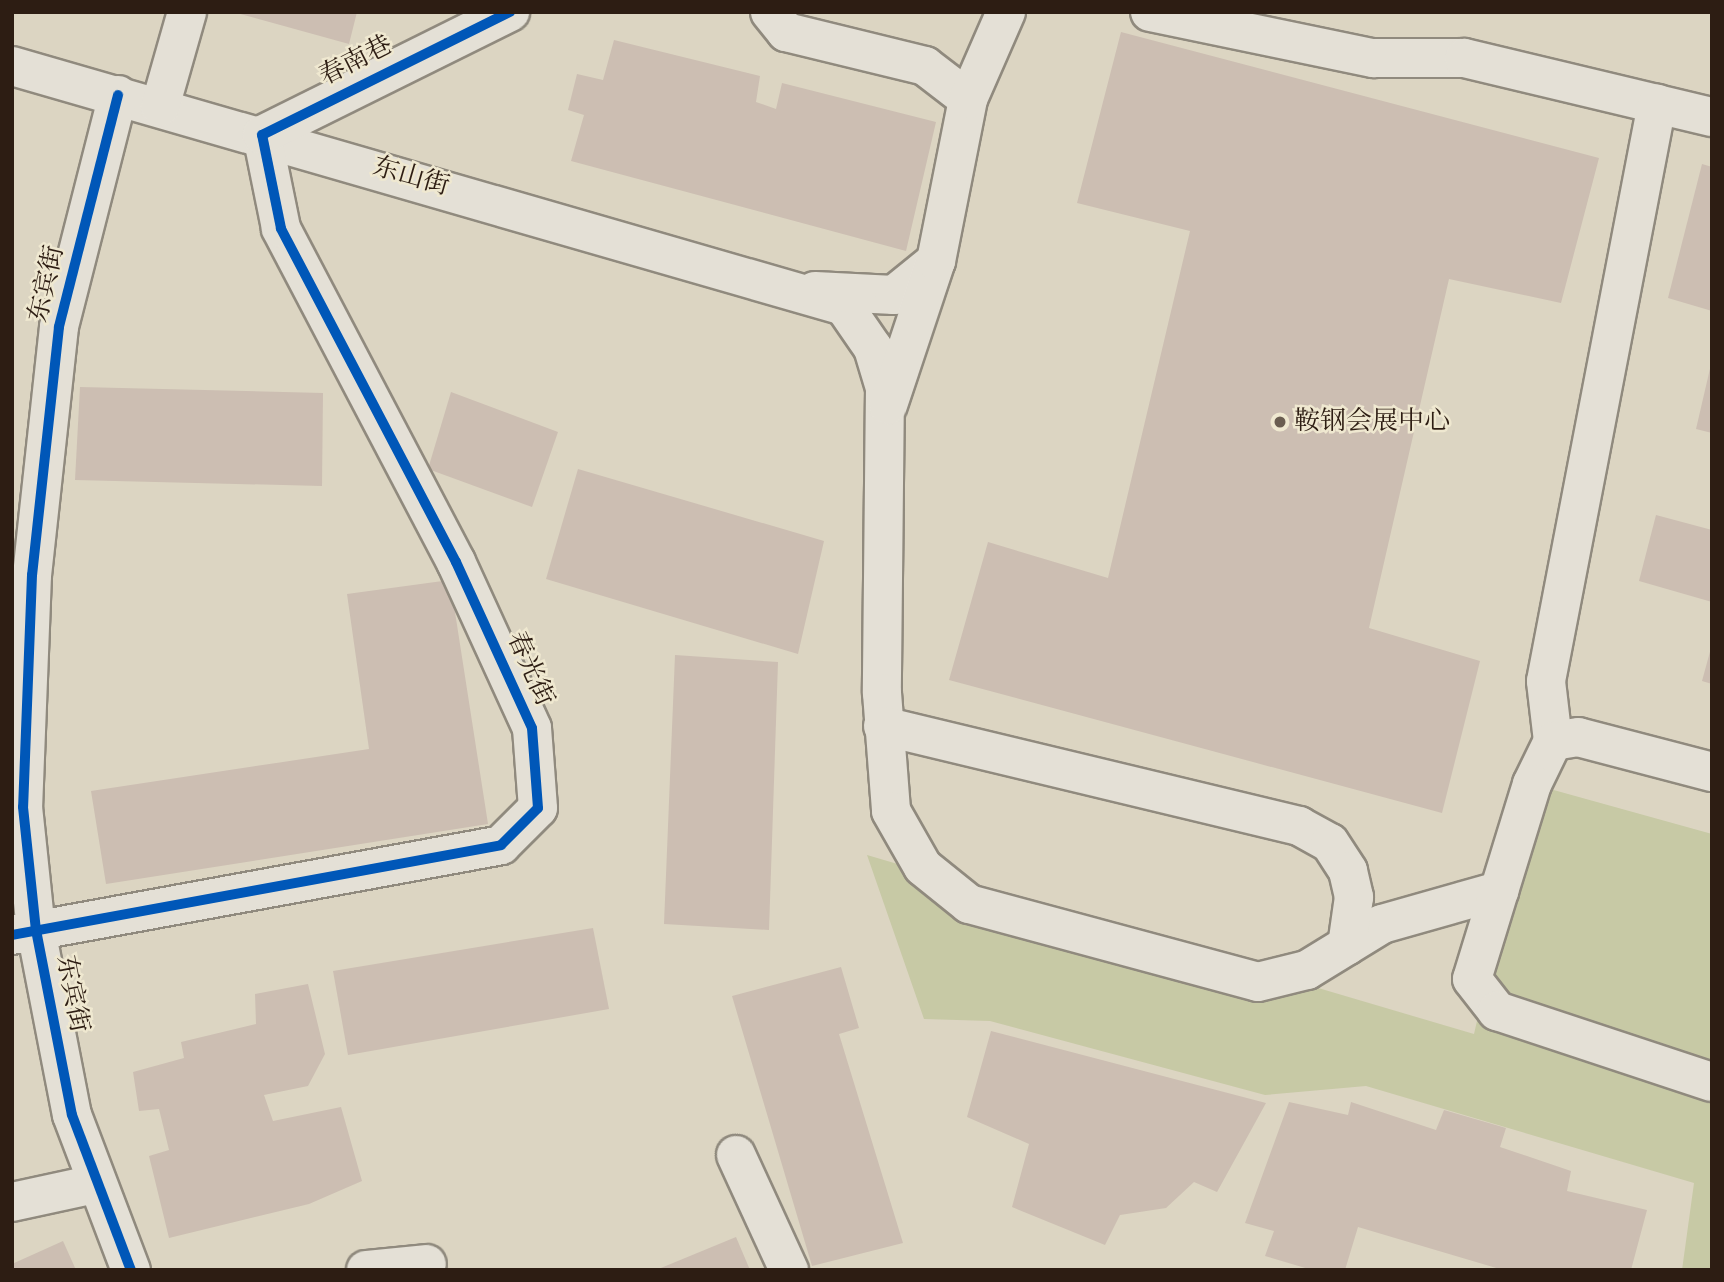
<!DOCTYPE html>
<html>
<head>
<meta charset="utf-8">
<style>
	body { margin:0 }
	#map { position:relative; width:1724px; height:1282px; overflow:hidden; background:#dcd5c2; font-family:"IM FELL English","Noto Serif SC",serif }
	div>[style] { position:absolute }
	.green>* { inset:0; background:#c7c9a5 }
	.building>* { inset:0; background:#ccbeb2 }
	.roads { filter:drop-shadow(2px 0 #908a7e) drop-shadow(-2px 0 #908a7e) drop-shadow(0 2px #908a7e) drop-shadow(0 -2px #908a7e) }
	.minor>* { height:38px; margin:-19px; padding:0 19px; transform-origin:19px; border-radius:19px; background:#e4e0d6 }
	.cycleway>* { height:10px; margin:-5px; padding:0 5px; transform-origin:5px; border-radius:5px; background:#0057b8 }
	.dots>* { width:19px; height:19px; translate:-50% -50%; box-sizing:border-box; border:4px solid #efe8d0; border-radius:50% }
	span { translate:-50% -50%; white-space:nowrap; text-align:center; line-height:1.15; -webkit-text-stroke:5px #efe8d0; paint-order:stroke }
	.street-label { font-size:26px; color:#2d1d13 }
	.poi-label { font-size:26px; color:#2d1d13 }
	.left { translate:0 -50%; text-align:left }
	.frame { position:absolute; inset:0; border:14px solid #2d1d13; pointer-events:none }
</style>
</head>
<body>
<div id="map">
	<div class="green">
		<div style="clip-path:polygon(1532px 784px,1712px 834px,1712px 1270px,1682px 1270px,1694px 1183px,1366px 1086px,1265px 1095px,990px 1021px,924px 1019px,867px 855px,1474px 1034px)"></div>
	</div>
	<div class="building">
		<div style="clip-path:polygon(233px 12px,357px 12px,349px 44px)"></div>
		<div style="clip-path:polygon(1121px 32px,1599px 158px,1561px 303px,1449px 279px,1369px 628px,1480px 661px,1442px 813px,949px 680px,988px 542px,1108px 578px,1190px 231px,1077px 203px)"></div>
		<div style="clip-path:polygon(614px 40px,760px 76px,756px 102px,776px 109px,782px 83px,936px 122px,906px 251px,571px 161px,584px 115px,568px 110px,577px 74px,603px 80px)"></div>
		<div style="clip-path:polygon(1702px 164px,1712px 167px,1712px 311px,1668px 298px)"></div>
		<div style="clip-path:polygon(1712px 360px,1712px 433px,1696px 429px)"></div>
		<div style="clip-path:polygon(80px 387px,323px 393px,322px 486px,75px 480px)"></div>
		<div style="clip-path:polygon(451px 392px,558px 432px,532px 507px,428px 469px)"></div>
		<div style="clip-path:polygon(578px 469px,824px 541px,798px 654px,546px 579px)"></div>
		<div style="clip-path:polygon(1656px 515px,1712px 530px,1712px 602px,1639px 581px)"></div>
		<div style="clip-path:polygon(450px 580px,488px 824px,106px 884px,91px 791px,369px 749px,347px 594px)"></div>
		<div style="clip-path:polygon(1711px 648px,1712px 648px,1712px 684px,1702px 681px)"></div>
		<div style="clip-path:polygon(675px 655px,778px 662px,769px 930px,664px 924px)"></div>
		<div style="clip-path:polygon(593px 928px,609px 1009px,348px 1055px,333px 971px)"></div>
		<div style="clip-path:polygon(841px 967px,859px 1028px,839px 1034px,903px 1243px,812px 1266px,732px 996px)"></div>
		<div style="clip-path:polygon(308px 984px,325px 1054px,308px 1086px,264px 1095px,273px 1121px,341px 1107px,362px 1181px,309px 1204px,169px 1238px,149px 1156px,169px 1150px,159px 1109px,139px 1111px,133px 1072px,184px 1058px,181px 1042px,256px 1024px,255px 994px)"></div>
		<div style="clip-path:polygon(991px 1031px,1266px 1103px,1217px 1192px,1194px 1182px,1166px 1208px,1120px 1215px,1105px 1245px,1012px 1207px,1029px 1144px,967px 1117px)"></div>
		<div style="clip-path:polygon(1289px 1102px,1348px 1115px,1351px 1102px,1436px 1130px,1444px 1110px,1506px 1128px,1500px 1147px,1571px 1171px,1567px 1191px,1647px 1210px,1631px 1270px,1503px 1270px,1358px 1227px,1345px 1270px,1312px 1270px,1265px 1256px,1274px 1231px,1245px 1223px)"></div>
		<div style="clip-path:polygon(736px 1237px,750px 1270px,656px 1270px)"></div>
		<div style="clip-path:polygon(63px 1241px,76px 1270px,12px 1270px,12px 1264px)"></div>
	</div>
	<div class="roads">
		<div class="minor">
			<div style="left:770px;top:12px;width:26px;rotate:51deg"></div>
			<div style="left:786px;top:32px;width:143px;rotate:13.7deg"></div>
			<div style="left:925px;top:66px;width:54px;rotate:37.5deg"></div>
			<div style="left:1150px;top:12px;width:228px;rotate:11.7deg"></div>
			<div style="left:1373px;top:58px;width:91px"></div>
			<div style="left:1464px;top:58px;width:255px;rotate:13.4deg"></div>
			<div style="left:12px;top:66px;width:866px;rotate:16.09deg"></div>
			<div style="left:844px;top:306px;width:51px;rotate:55.4deg"></div>
			<div style="left:873px;top:348px;width:42px;rotate:73.3deg"></div>
			<div style="left:885px;top:388px;width:305px;rotate:90.6deg"></div>
			<div style="left:882px;top:693px;width:118px;rotate:85.6deg"></div>
			<div style="left:891px;top:811px;width:64px;rotate:60.3deg"></div>
			<div style="left:923px;top:867px;width:59px;rotate:38.8deg"></div>
			<div style="left:969px;top:904px;width:299px;rotate:15.1deg"></div>
			<div style="left:1258px;top:982px;width:50px;rotate:-13.8deg"></div>
			<div style="left:1307px;top:970px;width:88px;rotate:-31.5deg"></div>
			<div style="left:1382px;top:924px;width:122px;rotate:-15.8deg"></div>
			<div style="left:118px;top:95px;width:239px;rotate:104.3deg"></div>
			<div style="left:59px;top:327px;width:249px;rotate:96.2deg"></div>
			<div style="left:32px;top:575px;width:232px;rotate:92.2deg"></div>
			<div style="left:23px;top:807px;width:124px;rotate:84deg"></div>
			<div style="left:36px;top:930px;width:188px;rotate:79deg"></div>
			<div style="left:72px;top:1115px;width:166px;rotate:69.2deg"></div>
			<div style="left:160px;top:107px;width:99px;rotate:-74.1deg"></div>
			<div style="left:815px;top:291px;width:79px;rotate:2.9deg"></div>
			<div style="left:894px;top:295px;width:54px;rotate:-39deg"></div>
			<div style="left:888px;top:405px;width:152px;rotate:-71.6deg"></div>
			<div style="left:936px;top:261px;width:165px;rotate:-78.8deg"></div>
			<div style="left:968px;top:99px;width:95px;rotate:-66.4deg"></div>
			<div style="left:883px;top:726px;width:428px;rotate:13.5deg"></div>
			<div style="left:1299px;top:826px;width:35px;rotate:29deg"></div>
			<div style="left:1330px;top:843px;width:33px;rotate:57deg"></div>
			<div style="left:1348px;top:871px;width:27px;rotate:77deg"></div>
			<div style="left:1354px;top:897px;width:49px;rotate:98.1deg"></div>
			<div style="left:1553px;top:741px;width:60px;rotate:-96.7deg"></div>
			<div style="left:1546px;top:681px;width:588px;rotate:-79.11deg"></div>
			<div style="left:1712px;top:772px;width:138px;rotate:-165.4deg"></div>
			<div style="left:1578px;top:737px;width:25px;rotate:171deg"></div>
			<div style="left:1553px;top:741px;width:48px;rotate:116deg"></div>
			<div style="left:1532px;top:784px;width:204px;rotate:107.1deg"></div>
			<div style="left:1472px;top:979px;width:41px;rotate:52deg"></div>
			<div style="left:1497px;top:1011px;width:226px;rotate:18.3deg"></div>
			<div style="left:12px;top:935px;width:497px;rotate:-10.4deg"></div>
			<div style="left:501px;top:845px;width:52px;rotate:-45deg"></div>
			<div style="left:538px;top:808px;width:80px;rotate:-94.3deg"></div>
			<div style="left:532px;top:728px;width:183px;rotate:-114.6deg"></div>
			<div style="left:456px;top:562px;width:377px;rotate:-117.7deg"></div>
			<div style="left:281px;top:228px;width:95px;rotate:-101.5deg"></div>
			<div style="left:262px;top:135px;width:277px;rotate:-26.4deg"></div>
			<div style="left:736px;top:1155px;width:127px;rotate:65.3deg"></div>
			<div style="left:12px;top:1202px;width:85px;rotate:-12.2deg"></div>
			<div style="left:366px;top:1270px;width:61px;rotate:-5.6deg"></div>
		</div>
	</div>
	<div class="cycleway">
		<div style="left:118px;top:95px;width:239px;rotate:104.3deg"></div>
		<div style="left:59px;top:327px;width:249px;rotate:96.2deg"></div>
		<div style="left:32px;top:575px;width:232px;rotate:92.2deg"></div>
		<div style="left:23px;top:807px;width:124px;rotate:84deg"></div>
		<div style="left:36px;top:930px;width:188px;rotate:79deg"></div>
		<div style="left:72px;top:1115px;width:166px;rotate:69.2deg"></div>
		<div style="left:12px;top:935px;width:497px;rotate:-10.4deg"></div>
		<div style="left:501px;top:845px;width:52px;rotate:-45deg"></div>
		<div style="left:538px;top:808px;width:80px;rotate:-94.3deg"></div>
		<div style="left:532px;top:728px;width:183px;rotate:-114.6deg"></div>
		<div style="left:456px;top:562px;width:377px;rotate:-117.7deg"></div>
		<div style="left:281px;top:228px;width:95px;rotate:-101.5deg"></div>
		<div style="left:262px;top:135px;width:277px;rotate:-26.4deg"></div>
	</div>
	<div class="dots">
		<div style="left:1280px;top:422px;background:#6a5d50"></div>
	</div>
	<div class="street-label">
		<span style="left:356px;top:61px;rotate:-27deg">春南巷</span>
		<span style="left:411px;top:177px;rotate:16deg">东山街</span>
		<span style="left:47px;top:284px;rotate:-77deg">东宾街</span>
		<span style="left:530px;top:669px;rotate:66deg">春光街</span>
		<span style="left:72px;top:994px;rotate:79deg">东宾街</span>
	</div>
	<div class="poi-label">
		<span class="left" style="left:1294px;top:422px">鞍钢会展中心</span>
	</div>
	<div class="frame"></div>
</div>
</body>
</html>
